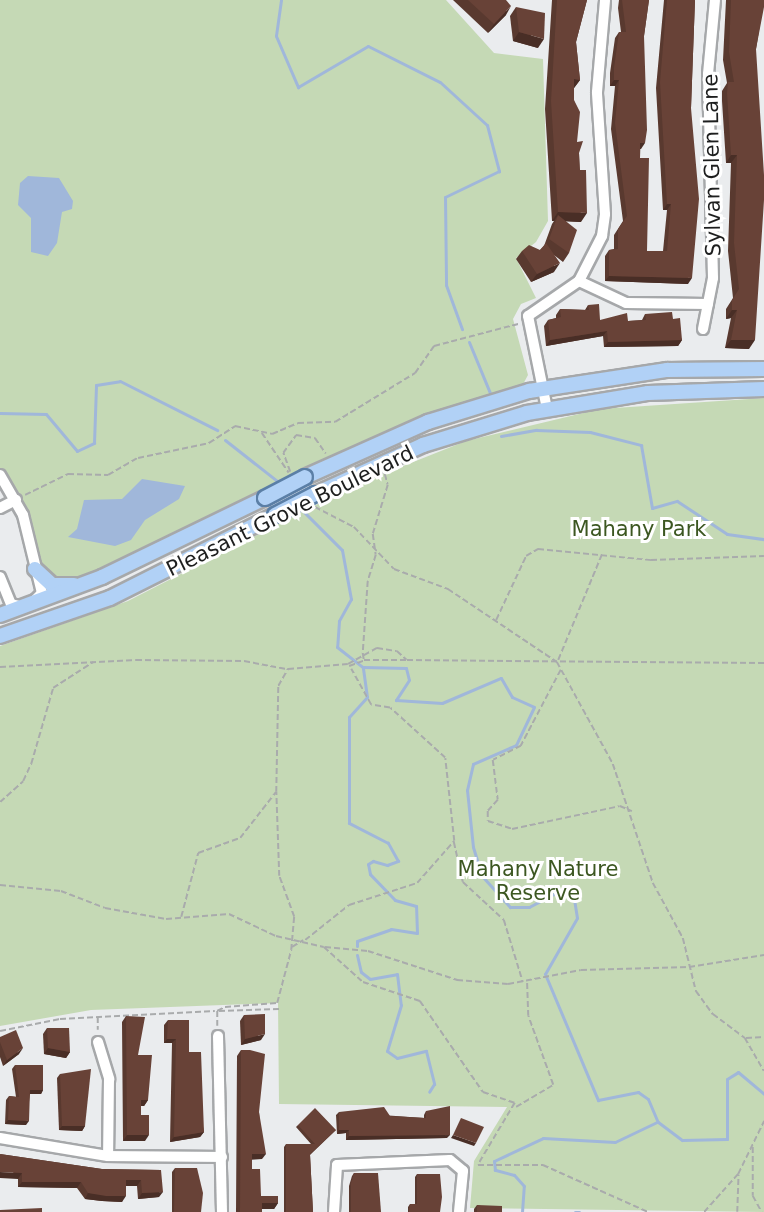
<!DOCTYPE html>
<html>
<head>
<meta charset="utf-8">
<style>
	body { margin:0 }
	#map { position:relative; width:764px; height:1212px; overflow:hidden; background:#eaecee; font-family:"DejaVu Sans",sans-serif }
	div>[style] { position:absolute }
	.green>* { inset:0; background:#c5d9b5 }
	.water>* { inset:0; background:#a0b7da }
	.stream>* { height:3px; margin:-1.5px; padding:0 1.5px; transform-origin:1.5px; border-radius:1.5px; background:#a0b7da }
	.path>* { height:1.5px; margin-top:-0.75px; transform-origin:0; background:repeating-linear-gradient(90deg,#a9abac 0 6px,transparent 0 9px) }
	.roads { filter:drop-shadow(2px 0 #a6a8aa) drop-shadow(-2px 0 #a6a8aa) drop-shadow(0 2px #a6a8aa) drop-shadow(0 -2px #a6a8aa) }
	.minor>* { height:10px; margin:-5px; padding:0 5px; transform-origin:5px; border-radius:5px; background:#fff }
	.major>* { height:14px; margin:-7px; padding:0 7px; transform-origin:7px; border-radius:7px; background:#b1d1f6 }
	.bridges { filter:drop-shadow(2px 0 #5b7fa6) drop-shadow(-2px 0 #5b7fa6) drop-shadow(0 2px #5b7fa6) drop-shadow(0 -2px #5b7fa6) }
	.major-bridge>* { height:14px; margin:-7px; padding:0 7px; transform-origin:7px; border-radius:7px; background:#b1d1f6 }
	.wall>* { inset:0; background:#59392f }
	.shaded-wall>* { inset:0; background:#492e26 }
	.building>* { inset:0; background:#684237 }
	span { translate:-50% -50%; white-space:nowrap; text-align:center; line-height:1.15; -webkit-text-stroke:6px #fff; paint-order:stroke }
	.street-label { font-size:21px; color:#1d1e1e }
	.park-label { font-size:21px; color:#3c5721 }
</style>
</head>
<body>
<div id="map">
	<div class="green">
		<div style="clip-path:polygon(0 0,446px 0,494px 53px,543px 59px,548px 221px,536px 242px,516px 258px,536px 298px,521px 304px,513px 319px,528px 375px,520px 390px,386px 434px,99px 572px,62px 582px,43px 568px,28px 514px,0 471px)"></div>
		<div style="clip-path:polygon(764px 398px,764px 1212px,470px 1208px,474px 1161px,507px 1107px,279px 1104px,278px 1003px,91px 1010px,0 1026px,0 646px,128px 601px,353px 486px,466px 441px,600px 409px)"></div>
	</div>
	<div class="water">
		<div style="clip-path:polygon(28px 176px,59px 178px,73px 201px,72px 209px,62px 212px,57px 243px,48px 256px,31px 252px,31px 218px,18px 205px,20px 183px)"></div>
		<div style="clip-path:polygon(142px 479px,185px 486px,179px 499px,145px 520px,131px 540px,115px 546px,68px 537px,77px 529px,84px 500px,122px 499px)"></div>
	</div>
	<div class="stream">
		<div style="left:281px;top:0;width:36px;rotate:98deg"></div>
		<div style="left:276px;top:36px;width:56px;rotate:66.7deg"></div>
		<div style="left:298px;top:87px;width:81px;rotate:-30.4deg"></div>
		<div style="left:368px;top:46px;width:80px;rotate:26.6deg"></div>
		<div style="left:440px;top:82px;width:64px;rotate:42.5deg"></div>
		<div style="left:487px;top:125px;width:48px;rotate:75.4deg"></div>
		<div style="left:499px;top:171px;width:60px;rotate:154.3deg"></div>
		<div style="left:445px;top:197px;width:88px;rotate:89.3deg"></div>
		<div style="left:446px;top:285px;width:47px;rotate:70deg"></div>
		<div style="left:469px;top:342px;width:55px;rotate:67.6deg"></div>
		<div style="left:0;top:413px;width:46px;rotate:1.2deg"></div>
		<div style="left:46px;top:414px;width:48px;rotate:50deg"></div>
		<div style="left:77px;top:451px;width:19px;rotate:-25deg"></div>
		<div style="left:94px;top:443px;width:58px;rotate:-88deg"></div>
		<div style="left:96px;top:385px;width:24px;rotate:-9deg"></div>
		<div style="left:120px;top:381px;width:109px;rotate:26.8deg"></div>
		<div style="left:501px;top:436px;width:36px;rotate:-10deg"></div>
		<div style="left:536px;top:430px;width:54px;rotate:2.1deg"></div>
		<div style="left:590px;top:432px;width:53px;rotate:14.3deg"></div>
		<div style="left:641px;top:445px;width:64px;rotate:80.1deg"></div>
		<div style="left:652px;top:508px;width:26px;rotate:-16deg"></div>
		<div style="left:677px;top:501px;width:60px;rotate:33.4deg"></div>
		<div style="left:727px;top:534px;width:37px;rotate:8deg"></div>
		<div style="left:225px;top:440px;width:71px;rotate:38.2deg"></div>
		<div style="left:298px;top:506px;width:62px;rotate:45deg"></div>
		<div style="left:342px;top:550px;width:50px;rotate:79.6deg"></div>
		<div style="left:351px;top:599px;width:25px;rotate:119deg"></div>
		<div style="left:339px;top:621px;width:26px;rotate:94deg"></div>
		<div style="left:337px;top:647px;width:33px;rotate:38deg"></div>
		<div style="left:363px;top:667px;width:43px;rotate:1.3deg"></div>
		<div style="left:406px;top:668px;width:12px;rotate:76deg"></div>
		<div style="left:409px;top:680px;width:24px;rotate:123deg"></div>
		<div style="left:396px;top:700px;width:46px;rotate:3.7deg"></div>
		<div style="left:442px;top:703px;width:64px;rotate:-23deg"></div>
		<div style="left:501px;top:678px;width:22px;rotate:60deg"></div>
		<div style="left:512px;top:697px;width:24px;rotate:24deg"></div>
		<div style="left:534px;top:707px;width:42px;rotate:115.3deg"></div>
		<div style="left:516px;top:745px;width:47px;rotate:156.2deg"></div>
		<div style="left:473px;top:764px;width:27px;rotate:103deg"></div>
		<div style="left:467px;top:790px;width:57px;rotate:84deg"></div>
		<div style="left:473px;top:847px;width:30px;rotate:73deg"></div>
		<div style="left:482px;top:876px;width:42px;rotate:47.9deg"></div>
		<div style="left:510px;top:907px;width:19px"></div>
		<div style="left:529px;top:907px;width:41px;rotate:-27.8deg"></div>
		<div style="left:565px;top:888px;width:14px;rotate:51deg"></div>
		<div style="left:574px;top:899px;width:19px;rotate:81deg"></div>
		<div style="left:577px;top:918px;width:64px;rotate:119.7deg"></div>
		<div style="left:545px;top:974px;width:137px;rotate:67.2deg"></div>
		<div style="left:598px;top:1100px;width:41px;rotate:-11.3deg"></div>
		<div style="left:638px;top:1092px;width:12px;rotate:35deg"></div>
		<div style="left:648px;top:1099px;width:25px;rotate:67deg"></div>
		<div style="left:658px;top:1122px;width:30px;rotate:37deg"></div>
		<div style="left:682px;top:1140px;width:45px;rotate:-1.3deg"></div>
		<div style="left:727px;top:1139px;width:60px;rotate:-90deg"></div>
		<div style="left:727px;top:1079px;width:13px;rotate:-32deg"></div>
		<div style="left:738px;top:1072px;width:34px;rotate:40deg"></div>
		<div style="left:357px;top:946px;width:5px;rotate:-90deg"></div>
		<div style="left:357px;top:941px;width:36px;rotate:-19deg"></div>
		<div style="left:391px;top:929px;width:26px;rotate:9deg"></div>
		<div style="left:417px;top:933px;width:27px;rotate:-92deg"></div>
		<div style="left:416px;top:906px;width:22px;rotate:-164deg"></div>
		<div style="left:395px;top:900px;width:36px;rotate:-134deg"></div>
		<div style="left:370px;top:874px;width:10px;rotate:-101deg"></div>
		<div style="left:368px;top:864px;width:6px;rotate:-31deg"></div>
		<div style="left:373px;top:861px;width:15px;rotate:16deg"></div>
		<div style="left:387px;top:865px;width:12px;rotate:-20deg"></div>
		<div style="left:398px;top:861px;width:21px;rotate:-119deg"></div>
		<div style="left:388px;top:843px;width:44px;rotate:-152.9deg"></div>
		<div style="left:349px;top:823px;width:106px;rotate:-90deg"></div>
		<div style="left:349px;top:717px;width:27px;rotate:-48deg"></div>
		<div style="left:367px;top:697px;width:30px;rotate:-98deg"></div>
		<div style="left:357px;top:955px;width:17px;rotate:77deg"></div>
		<div style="left:361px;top:972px;width:11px;rotate:38deg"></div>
		<div style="left:370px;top:979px;width:27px;rotate:-10deg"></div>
		<div style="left:397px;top:974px;width:31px;rotate:83deg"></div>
		<div style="left:401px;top:1005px;width:48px;rotate:106.9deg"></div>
		<div style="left:387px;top:1051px;width:12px;rotate:35deg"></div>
		<div style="left:397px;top:1058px;width:30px;rotate:-14deg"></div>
		<div style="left:426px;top:1051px;width:34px;rotate:76deg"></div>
		<div style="left:434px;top:1084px;width:9px;rotate:122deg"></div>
		<div style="left:522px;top:1212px;width:26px;rotate:-86deg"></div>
		<div style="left:524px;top:1186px;width:15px;rotate:-132deg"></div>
		<div style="left:514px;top:1175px;width:20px;rotate:-165deg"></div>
		<div style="left:495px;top:1170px;width:9px;rotate:-96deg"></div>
		<div style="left:494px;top:1161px;width:54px;rotate:-25.1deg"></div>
		<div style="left:543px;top:1138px;width:72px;rotate:3.2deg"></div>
		<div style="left:615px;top:1142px;width:47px;rotate:-25.5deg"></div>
		<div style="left:575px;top:1212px;width:4px"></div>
	</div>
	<div class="path">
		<div style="left:262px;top:433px;width:48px;rotate:56deg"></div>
		<div style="left:290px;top:472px;width:20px;rotate:-110deg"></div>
		<div style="left:283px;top:453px;width:22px;rotate:-54deg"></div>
		<div style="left:296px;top:435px;width:19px;rotate:9deg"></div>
		<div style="left:315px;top:438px;width:19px;rotate:55deg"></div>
		<div style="left:385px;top:474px;width:11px;rotate:75deg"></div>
		<div style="left:388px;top:485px;width:51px;rotate:107deg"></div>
		<div style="left:373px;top:534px;width:21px;rotate:82deg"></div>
		<div style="left:376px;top:555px;width:27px;rotate:107deg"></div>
		<div style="left:368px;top:581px;width:72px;rotate:94deg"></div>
		<div style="left:363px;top:653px;width:7px;rotate:82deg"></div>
		<div style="left:364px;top:660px;width:43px"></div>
		<div style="left:25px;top:495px;width:48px;rotate:-26deg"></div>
		<div style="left:68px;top:474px;width:40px;rotate:1.4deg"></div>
		<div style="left:108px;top:475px;width:34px;rotate:-30deg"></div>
		<div style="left:138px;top:458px;width:73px;rotate:-11.9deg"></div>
		<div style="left:209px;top:443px;width:31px;rotate:-33deg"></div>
		<div style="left:235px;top:426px;width:38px;rotate:12deg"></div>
		<div style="left:272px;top:434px;width:28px;rotate:-23deg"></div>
		<div style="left:298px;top:423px;width:37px;rotate:-2deg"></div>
		<div style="left:335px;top:422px;width:94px;rotate:-31.5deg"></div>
		<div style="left:415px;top:373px;width:33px;rotate:-55deg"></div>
		<div style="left:434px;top:346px;width:87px;rotate:-14.7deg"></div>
		<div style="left:315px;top:507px;width:44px;rotate:27.1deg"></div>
		<div style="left:354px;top:527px;width:58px;rotate:46.4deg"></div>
		<div style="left:394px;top:569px;width:58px;rotate:20.3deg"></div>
		<div style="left:448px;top:589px;width:131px;rotate:33.8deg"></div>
		<div style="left:557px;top:662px;width:116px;rotate:61.2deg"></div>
		<div style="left:613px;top:764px;width:126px;rotate:71.4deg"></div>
		<div style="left:653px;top:883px;width:63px;rotate:61.4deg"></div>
		<div style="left:683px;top:938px;width:55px;rotate:76.2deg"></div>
		<div style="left:696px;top:991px;width:29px;rotate:54deg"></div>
		<div style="left:713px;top:1014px;width:40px;rotate:37deg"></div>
		<div style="left:745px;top:1038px;width:38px;rotate:60deg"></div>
		<div style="left:496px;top:620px;width:71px;rotate:-64.9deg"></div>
		<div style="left:526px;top:556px;width:14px;rotate:-30deg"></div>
		<div style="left:538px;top:549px;width:114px;rotate:5.6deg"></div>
		<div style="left:651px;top:560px;width:113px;rotate:-2deg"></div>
		<div style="left:558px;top:660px;width:115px;rotate:-67.5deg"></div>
		<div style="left:349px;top:666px;width:15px;rotate:-20deg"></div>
		<div style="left:0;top:667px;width:136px;rotate:-2.9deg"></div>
		<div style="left:136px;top:660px;width:108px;rotate:0.5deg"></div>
		<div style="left:244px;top:661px;width:43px;rotate:10.8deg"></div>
		<div style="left:561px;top:670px;width:86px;rotate:117.8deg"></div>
		<div style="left:521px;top:746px;width:31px;rotate:153deg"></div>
		<div style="left:493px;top:760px;width:40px;rotate:82.9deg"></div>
		<div style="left:498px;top:800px;width:15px;rotate:132deg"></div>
		<div style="left:488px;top:811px;width:10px;rotate:90deg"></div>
		<div style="left:488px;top:821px;width:25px;rotate:18deg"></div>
		<div style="left:512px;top:829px;width:110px;rotate:-12deg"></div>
		<div style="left:620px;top:806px;width:13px;rotate:23deg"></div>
		<div style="left:0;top:802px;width:31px;rotate:-42deg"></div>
		<div style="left:23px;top:781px;width:19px;rotate:-65deg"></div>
		<div style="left:31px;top:764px;width:79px;rotate:-73.9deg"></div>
		<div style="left:53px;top:688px;width:48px;rotate:-33deg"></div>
		<div style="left:454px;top:842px;width:41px;rotate:77.3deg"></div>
		<div style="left:463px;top:882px;width:56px;rotate:42.8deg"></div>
		<div style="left:504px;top:920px;width:65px;rotate:73deg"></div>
		<div style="left:0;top:885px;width:61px;rotate:5.6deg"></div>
		<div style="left:61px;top:891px;width:47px;rotate:21.1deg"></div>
		<div style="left:105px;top:908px;width:62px;rotate:10.2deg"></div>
		<div style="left:166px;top:919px;width:63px;rotate:-4.5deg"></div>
		<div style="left:229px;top:914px;width:52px;rotate:25.1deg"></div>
		<div style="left:276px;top:936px;width:49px;rotate:12.9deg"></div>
		<div style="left:324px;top:947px;width:52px;rotate:41.9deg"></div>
		<div style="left:363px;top:982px;width:60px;rotate:18.4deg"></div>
		<div style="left:420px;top:1001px;width:111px;rotate:55.3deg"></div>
		<div style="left:483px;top:1092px;width:34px;rotate:19deg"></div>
		<div style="left:515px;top:1103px;width:72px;rotate:120.8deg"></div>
		<div style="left:478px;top:1165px;width:65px"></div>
		<div style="left:543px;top:1165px;width:115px;rotate:24.1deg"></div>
		<div style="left:181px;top:917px;width:66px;rotate:-75.1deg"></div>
		<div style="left:198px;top:853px;width:45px;rotate:-19.7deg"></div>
		<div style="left:240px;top:838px;width:58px;rotate:-52deg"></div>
		<div style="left:305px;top:940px;width:56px;rotate:-38.5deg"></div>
		<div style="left:349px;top:905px;width:71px;rotate:-17.9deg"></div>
		<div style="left:417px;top:883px;width:56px;rotate:-48.6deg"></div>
		<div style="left:454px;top:841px;width:83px;rotate:-96.2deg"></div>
		<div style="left:445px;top:758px;width:74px;rotate:-137.7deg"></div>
		<div style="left:390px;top:708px;width:19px;rotate:-171deg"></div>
		<div style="left:371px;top:705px;width:41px;rotate:-119.1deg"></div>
		<div style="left:292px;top:947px;width:13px;rotate:-32deg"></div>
		<div style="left:325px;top:947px;width:43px;rotate:5.3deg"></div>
		<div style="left:368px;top:951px;width:94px;rotate:18deg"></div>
		<div style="left:457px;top:980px;width:51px;rotate:4.5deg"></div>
		<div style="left:508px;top:984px;width:74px;rotate:-10.9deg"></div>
		<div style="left:581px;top:970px;width:108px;rotate:-1.6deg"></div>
		<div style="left:689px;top:967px;width:76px;rotate:-9.1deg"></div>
		<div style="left:219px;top:1011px;width:60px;rotate:-1.9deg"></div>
		<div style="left:98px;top:1017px;width:13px;rotate:90deg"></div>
		<div style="left:217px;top:1026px;width:15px;rotate:-90deg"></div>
		<div style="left:217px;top:1011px;width:9px;rotate:-27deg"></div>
		<div style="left:225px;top:1007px;width:52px;rotate:-4.4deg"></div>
		<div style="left:277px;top:1003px;width:55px;rotate:-75.2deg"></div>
		<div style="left:291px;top:950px;width:33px;rotate:-85deg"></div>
		<div style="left:294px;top:917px;width:44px;rotate:-110.1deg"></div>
		<div style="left:279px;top:876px;width:84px;rotate:-92deg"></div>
		<div style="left:276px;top:792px;width:106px;rotate:-88.9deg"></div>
		<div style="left:278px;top:686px;width:20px;rotate:-60deg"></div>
		<div style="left:288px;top:669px;width:60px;rotate:-4.8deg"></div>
		<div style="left:348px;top:664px;width:33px;rotate:-29deg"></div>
		<div style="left:377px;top:648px;width:20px;rotate:9deg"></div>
		<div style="left:397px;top:651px;width:13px;rotate:42deg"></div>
		<div style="left:407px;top:660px;width:357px;rotate:0.5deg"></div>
		<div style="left:0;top:1031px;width:61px;rotate:-11.3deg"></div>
		<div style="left:60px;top:1019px;width:155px;rotate:-3deg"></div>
		<div style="left:746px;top:1038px;width:18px;rotate:-3deg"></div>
		<div style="left:516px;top:1107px;width:43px;rotate:-30.7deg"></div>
		<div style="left:553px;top:1085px;width:73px;rotate:-109.9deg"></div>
		<div style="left:528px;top:1016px;width:34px;rotate:-92deg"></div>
		<div style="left:753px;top:1147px;width:49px;rotate:90deg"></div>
		<div style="left:753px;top:1196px;width:18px;rotate:61deg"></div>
		<div style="left:704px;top:1212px;width:51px;rotate:-48.2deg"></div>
		<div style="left:738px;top:1174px;width:59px;rotate:-63.9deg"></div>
		<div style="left:737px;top:1212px;width:37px;rotate:-88deg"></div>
	</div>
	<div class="roads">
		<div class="minor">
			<div style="left:579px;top:281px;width:52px;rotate:25.1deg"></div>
			<div style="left:626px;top:303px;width:82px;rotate:0.7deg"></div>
			<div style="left:703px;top:329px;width:52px;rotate:-78.9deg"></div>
			<div style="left:713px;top:278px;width:204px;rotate:-91.4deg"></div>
			<div style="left:708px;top:74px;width:74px;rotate:-84.6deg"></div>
			<div style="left:547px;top:409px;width:95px;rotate:-101.5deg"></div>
			<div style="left:528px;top:316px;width:62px;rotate:-34.5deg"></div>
			<div style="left:579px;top:281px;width:51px;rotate:-62.9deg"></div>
			<div style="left:602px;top:236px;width:22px;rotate:-82deg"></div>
			<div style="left:605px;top:214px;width:122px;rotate:-93.8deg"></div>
			<div style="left:597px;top:92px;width:92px;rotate:-85deg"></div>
			<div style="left:0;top:475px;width:46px;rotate:60.1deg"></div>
			<div style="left:23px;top:515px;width:80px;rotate:76.3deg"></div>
			<div style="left:42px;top:593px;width:11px;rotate:135deg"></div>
			<div style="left:0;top:508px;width:18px;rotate:-27deg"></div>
			<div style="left:0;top:577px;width:29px;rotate:68deg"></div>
			<div style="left:11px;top:604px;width:13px;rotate:13deg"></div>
			<div style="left:218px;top:1036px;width:176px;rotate:88.7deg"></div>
			<div style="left:98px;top:1042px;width:39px;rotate:73deg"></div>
			<div style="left:109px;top:1079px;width:77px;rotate:90.7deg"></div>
			<div style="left:0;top:1138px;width:109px;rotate:9.5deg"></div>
			<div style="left:108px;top:1156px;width:114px;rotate:0.5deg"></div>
			<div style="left:334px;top:1212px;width:47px;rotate:-86.3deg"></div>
			<div style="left:337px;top:1165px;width:113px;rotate:-2.5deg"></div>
			<div style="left:450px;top:1160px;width:17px;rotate:40deg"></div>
			<div style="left:463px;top:1171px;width:41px;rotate:95.6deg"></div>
		</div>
		<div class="major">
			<div style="left:305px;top:477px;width:135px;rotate:-24.1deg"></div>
			<div style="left:428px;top:422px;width:106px;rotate:-17.1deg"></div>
			<div style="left:529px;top:391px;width:140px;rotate:-8.7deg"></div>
			<div style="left:667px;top:370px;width:97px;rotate:-0.6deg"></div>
			<div style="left:315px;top:494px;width:119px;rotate:-24.4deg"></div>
			<div style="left:423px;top:445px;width:109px;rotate:-17.1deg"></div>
			<div style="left:527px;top:413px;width:123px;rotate:-9.4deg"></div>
			<div style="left:648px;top:393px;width:116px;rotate:-2deg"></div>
			<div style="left:35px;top:569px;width:23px;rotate:43deg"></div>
			<div style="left:52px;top:585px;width:22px"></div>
			<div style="left:0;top:615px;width:109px;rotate:-20.4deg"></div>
			<div style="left:102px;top:577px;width:181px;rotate:-25.9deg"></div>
			<div style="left:0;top:636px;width:116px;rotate:-19.1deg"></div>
			<div style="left:110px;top:598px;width:185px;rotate:-26.7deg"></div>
		</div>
	</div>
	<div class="bridges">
		<div class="major-bridge">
			<div style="left:265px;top:498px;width:45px;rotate:-27.7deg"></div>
			<div style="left:275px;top:515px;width:45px;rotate:-27.7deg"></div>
		</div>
	</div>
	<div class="wall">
		<div style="clip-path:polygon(453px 0,506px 0,506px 15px,488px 33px)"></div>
		<div style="clip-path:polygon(552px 0,587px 0,576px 42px,580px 80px,574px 88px,574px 100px,577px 142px,579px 153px,581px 222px,566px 221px,569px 253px,563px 262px,554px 255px,554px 272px,531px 282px,516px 259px,522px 251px,540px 250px,544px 246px,552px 224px,554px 221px,552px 221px,545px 109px)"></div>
		<div style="clip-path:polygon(619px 0,649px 0,644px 36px,640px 158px,647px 251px,663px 251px,667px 210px,663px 210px,656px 88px,664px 0,695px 0,691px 108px,688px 284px,605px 281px,605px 256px,609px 250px,614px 249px,614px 235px,623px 221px,611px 129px,615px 86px,610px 86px,610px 73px,615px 38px,619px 32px,621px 32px,618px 8px)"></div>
		<div style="clip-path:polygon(726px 0,764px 0,756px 49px,749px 349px,725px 348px,731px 318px,726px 319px,726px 309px,733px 298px,728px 251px,731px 163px,726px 163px,722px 101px,722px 91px,727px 83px,723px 60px)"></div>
		<div style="clip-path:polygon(516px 7px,538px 48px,513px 41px,510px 16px)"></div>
		<div style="clip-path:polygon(588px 305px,600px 320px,628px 321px,642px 320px,645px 314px,673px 319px,682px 340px,678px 346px,604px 347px,603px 336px,546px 346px,544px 326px,548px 320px,556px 318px,556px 315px,560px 309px,585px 310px)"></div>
		<div style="clip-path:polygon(244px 1015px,261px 1040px,241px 1045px,240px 1021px)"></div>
		<div style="clip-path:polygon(126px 1016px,138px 1055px,148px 1100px,144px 1106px,141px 1106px,141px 1115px,145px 1141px,123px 1141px,122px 1022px)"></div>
		<div style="clip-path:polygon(168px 1020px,189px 1052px,204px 1132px,200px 1137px,170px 1142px,172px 1043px,164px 1043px,164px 1025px)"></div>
		<div style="clip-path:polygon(47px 1028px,70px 1052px,66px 1058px,44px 1054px,43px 1034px)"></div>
		<div style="clip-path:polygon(0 1037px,19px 1054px,3px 1066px,0 1057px)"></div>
		<div style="clip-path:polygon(241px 1050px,259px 1112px,262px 1159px,252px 1159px,252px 1169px,261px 1196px,278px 1203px,274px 1209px,262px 1209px,262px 1212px,236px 1212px,237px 1056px)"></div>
		<div style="clip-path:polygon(15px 1065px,43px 1090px,41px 1094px,30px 1094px,26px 1125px,5px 1124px,6px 1100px,9px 1096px,16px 1097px,12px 1069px)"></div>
		<div style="clip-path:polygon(60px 1074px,85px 1126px,82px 1131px,59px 1130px,57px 1078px)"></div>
		<div style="clip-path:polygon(426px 1111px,447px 1138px,346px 1140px,346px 1133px,337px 1134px,336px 1115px,339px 1112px,424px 1118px,424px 1115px)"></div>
		<div style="clip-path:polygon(298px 1125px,336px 1130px,310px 1155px,313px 1212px,284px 1212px,284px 1147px,286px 1144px,311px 1144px,296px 1127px)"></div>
		<div style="clip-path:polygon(0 1154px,102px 1169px,161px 1170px,159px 1197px,138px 1199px,137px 1186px,126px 1186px,122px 1202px,102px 1201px,85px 1199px,77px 1188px,18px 1187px,18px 1179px)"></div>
		<div style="clip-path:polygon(175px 1168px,201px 1212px,172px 1212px,172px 1172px)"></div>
		<div style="clip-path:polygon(354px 1173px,381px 1212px,349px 1212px,349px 1186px,352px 1176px)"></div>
		<div style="clip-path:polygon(417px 1174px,440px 1212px,408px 1212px,408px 1207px,410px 1204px,415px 1204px,415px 1177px)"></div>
		<div style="clip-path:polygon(477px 1205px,502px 1212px,474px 1212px,474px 1209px)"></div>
	</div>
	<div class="shaded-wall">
		<div style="clip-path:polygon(511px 6px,506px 15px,488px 33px,494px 24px)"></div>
		<div style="clip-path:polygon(519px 32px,544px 39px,538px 48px,513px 41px)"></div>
		<div style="clip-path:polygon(574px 79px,580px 80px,574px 88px)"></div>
		<div style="clip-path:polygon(614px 80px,619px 80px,615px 86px,610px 86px)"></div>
		<div style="clip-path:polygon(640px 143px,645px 143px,641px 149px,636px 149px)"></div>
		<div style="clip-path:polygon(731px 155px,737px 155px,731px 163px,726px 163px)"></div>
		<div style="clip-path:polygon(667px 204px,671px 204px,667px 210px,663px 210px)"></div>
		<div style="clip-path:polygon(558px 212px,587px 213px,581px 222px,556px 221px,558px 215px,554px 221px,552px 221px)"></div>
		<div style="clip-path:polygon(560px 263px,554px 272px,531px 282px,537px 274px)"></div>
		<div style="clip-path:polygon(609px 276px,692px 278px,688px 284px,605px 281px)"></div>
		<div style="clip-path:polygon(732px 310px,737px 310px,731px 318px,726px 319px)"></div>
		<div style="clip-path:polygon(607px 331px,603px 336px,546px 346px,550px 340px)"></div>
		<div style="clip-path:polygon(682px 340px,678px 346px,604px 347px,608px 342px)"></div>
		<div style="clip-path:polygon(731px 340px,755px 340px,749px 349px,725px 348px)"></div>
		<div style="clip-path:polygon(265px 1034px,261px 1040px,241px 1045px,245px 1039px)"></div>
		<div style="clip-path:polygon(167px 1039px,176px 1039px,172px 1043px,164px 1043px)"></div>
		<div style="clip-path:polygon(23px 1048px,19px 1054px,3px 1066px,7px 1060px)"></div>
		<div style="clip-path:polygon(48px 1048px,70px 1052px,66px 1058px,44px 1054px)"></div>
		<div style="clip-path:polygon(30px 1090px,43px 1090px,41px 1094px,28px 1094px)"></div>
		<div style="clip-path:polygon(141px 1100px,148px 1100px,144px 1106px,137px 1106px)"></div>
		<div style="clip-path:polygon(8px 1120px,29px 1121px,26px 1125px,5px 1124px)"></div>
		<div style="clip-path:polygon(62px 1126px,85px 1126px,82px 1131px,59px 1130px)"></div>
		<div style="clip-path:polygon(339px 1130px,349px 1130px,346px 1133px,337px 1134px)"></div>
		<div style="clip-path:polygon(204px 1132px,200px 1137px,170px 1142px,174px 1137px)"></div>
		<div style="clip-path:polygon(127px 1135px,149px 1135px,145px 1141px,123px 1141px)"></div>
		<div style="clip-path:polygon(450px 1135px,447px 1138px,346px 1140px,349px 1136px)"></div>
		<div style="clip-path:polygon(453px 1135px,476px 1143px,474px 1146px,451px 1138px)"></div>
		<div style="clip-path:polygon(252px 1154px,266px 1154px,262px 1159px,248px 1160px)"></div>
		<div style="clip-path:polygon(0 1172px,22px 1173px,18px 1179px,0 1178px)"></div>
		<div style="clip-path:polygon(126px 1180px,141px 1180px,137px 1186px,122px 1186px)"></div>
		<div style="clip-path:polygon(22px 1182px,81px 1182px,77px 1188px,18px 1187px)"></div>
		<div style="clip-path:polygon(163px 1192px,159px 1197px,138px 1199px,142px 1193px)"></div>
		<div style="clip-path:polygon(88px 1193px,126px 1196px,122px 1202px,102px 1201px,85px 1199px)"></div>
		<div style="clip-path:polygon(262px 1203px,278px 1203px,274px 1209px,258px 1209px)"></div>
	</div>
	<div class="building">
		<div style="clip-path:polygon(468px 0,506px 0,511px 6px,494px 24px)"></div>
		<div style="clip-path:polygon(557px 0,587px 0,576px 42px,580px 80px,574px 79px,574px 100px,580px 112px,577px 142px,583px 141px,579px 153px,580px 170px,586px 170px,587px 213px,558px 212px,551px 101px)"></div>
		<div style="clip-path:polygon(622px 0,649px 0,644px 36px,647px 130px,645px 143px,640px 143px,640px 158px,649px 158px,647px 251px,667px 251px,671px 204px,667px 204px,660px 82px,667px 0,695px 0,691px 108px,699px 199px,692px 278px,609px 276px,609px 250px,618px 249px,618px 229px,627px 216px,615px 123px,619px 80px,614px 80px,614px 68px,619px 32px,626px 32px)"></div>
		<div style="clip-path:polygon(731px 0,764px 0,764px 7px,756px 49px,764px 175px,764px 200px,755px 340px,731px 340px,737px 310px,732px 310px,732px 300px,739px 289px,734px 243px,737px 155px,731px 155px,727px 93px,728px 82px,734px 82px,729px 52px)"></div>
		<div style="clip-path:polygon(516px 7px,545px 13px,544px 39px,519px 32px)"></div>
		<div style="clip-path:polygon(558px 215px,577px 230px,569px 253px,549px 239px)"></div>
		<div style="clip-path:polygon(546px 243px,560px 263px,537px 274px,522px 251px,529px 245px,540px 250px)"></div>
		<div style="clip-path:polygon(599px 304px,600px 320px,627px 313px,628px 321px,646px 320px,645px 314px,672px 312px,673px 319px,680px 318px,682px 340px,608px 342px,607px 331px,550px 340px,548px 320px,561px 317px,560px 309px,589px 310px,588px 305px)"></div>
		<div style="clip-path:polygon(265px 1014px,265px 1034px,245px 1039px,244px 1015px)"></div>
		<div style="clip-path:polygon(126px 1016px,145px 1017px,138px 1055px,152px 1055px,148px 1100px,141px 1100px,141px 1115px,149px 1115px,149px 1135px,127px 1135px)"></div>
		<div style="clip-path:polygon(168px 1020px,189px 1020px,189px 1052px,201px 1052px,204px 1132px,174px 1137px,176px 1039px,167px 1039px)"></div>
		<div style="clip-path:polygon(47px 1028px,69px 1028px,70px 1052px,48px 1048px)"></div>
		<div style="clip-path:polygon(16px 1030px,23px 1048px,7px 1060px,0 1042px,0 1037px)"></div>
		<div style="clip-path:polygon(241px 1050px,250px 1050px,265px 1054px,259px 1112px,266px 1154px,252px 1154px,252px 1169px,260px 1169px,261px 1196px,278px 1196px,278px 1203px,262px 1203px,262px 1212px,240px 1212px)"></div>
		<div style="clip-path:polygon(15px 1065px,43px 1065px,43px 1090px,30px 1090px,29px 1121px,8px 1120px,9px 1096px,19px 1097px)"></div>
		<div style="clip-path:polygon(91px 1069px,85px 1126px,62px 1126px,60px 1074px)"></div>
		<div style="clip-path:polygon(450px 1106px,450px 1135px,349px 1136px,349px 1130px,339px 1130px,339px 1112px,384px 1107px,390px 1116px,426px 1118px,426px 1111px)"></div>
		<div style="clip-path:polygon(315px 1108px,336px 1130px,310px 1154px,313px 1212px,286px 1212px,286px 1144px,315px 1144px,298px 1125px)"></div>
		<div style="clip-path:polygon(461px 1118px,484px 1127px,476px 1143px,453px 1135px)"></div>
		<div style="clip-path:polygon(0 1154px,102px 1169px,161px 1170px,163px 1192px,142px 1193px,141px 1180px,126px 1180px,126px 1196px,106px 1196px,88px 1193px,81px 1182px,22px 1182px,22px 1173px,0 1172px)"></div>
		<div style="clip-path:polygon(175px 1168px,197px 1168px,203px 1193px,201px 1212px,174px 1212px)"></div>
		<div style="clip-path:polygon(354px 1173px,378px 1173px,381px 1212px,351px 1212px,351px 1183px)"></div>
		<div style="clip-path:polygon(417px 1174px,440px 1174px,442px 1197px,440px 1212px,409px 1212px,410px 1204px,417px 1204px)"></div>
		<div style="clip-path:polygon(477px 1205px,502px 1206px,502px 1212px,477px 1212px)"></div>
		<div style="clip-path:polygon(42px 1208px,42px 1212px,0 1212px,0 1210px)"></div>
	</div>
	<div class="street-label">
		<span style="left:712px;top:165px;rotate:-91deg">Sylvan Glen Lane</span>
		<span style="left:290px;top:511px;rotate:-26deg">Pleasant Grove Boulevard</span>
	</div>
	<div class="park-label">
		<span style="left:639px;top:529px">Mahany Park</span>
		<span style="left:538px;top:881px">Mahany Nature<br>Reserve</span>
	</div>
</div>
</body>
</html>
